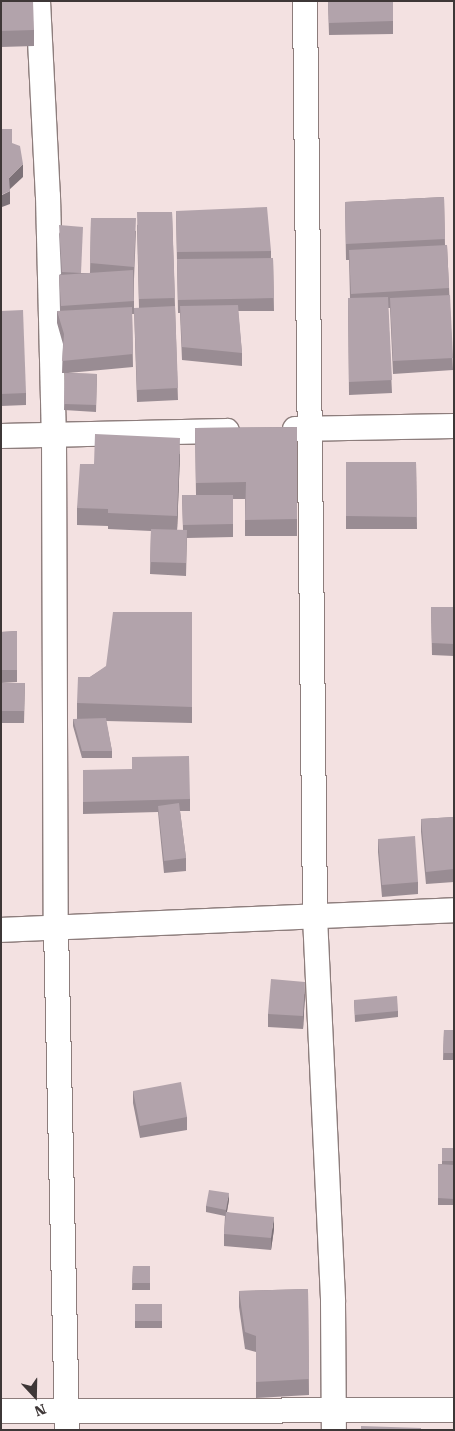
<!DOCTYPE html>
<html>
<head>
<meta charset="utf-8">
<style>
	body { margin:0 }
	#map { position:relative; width:455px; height:1431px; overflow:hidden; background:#f3e1e1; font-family:"Roboto Serif",serif }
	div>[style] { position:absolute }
	.roads { filter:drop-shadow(1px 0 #8d7d7c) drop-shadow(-1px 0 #8d7d7c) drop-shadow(0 1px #8d7d7c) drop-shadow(0 -1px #8d7d7c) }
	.minor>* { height:24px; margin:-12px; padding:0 12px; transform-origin:12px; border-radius:12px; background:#fff }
	.wall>* { inset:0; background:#998c93 }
	.shaded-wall>* { inset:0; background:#7d7278 }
	.building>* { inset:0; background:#b2a3ab }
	span { translate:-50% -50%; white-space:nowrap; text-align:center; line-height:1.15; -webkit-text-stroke:4px #fff; paint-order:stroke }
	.frame { position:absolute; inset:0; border:2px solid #3e3737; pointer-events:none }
	.north { position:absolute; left:10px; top:1371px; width:50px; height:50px; -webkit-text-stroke:4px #fff; paint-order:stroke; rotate:159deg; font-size:14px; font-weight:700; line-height:20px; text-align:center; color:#3e3737 }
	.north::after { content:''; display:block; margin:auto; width:18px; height:22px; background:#3e3737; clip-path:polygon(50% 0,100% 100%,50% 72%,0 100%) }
</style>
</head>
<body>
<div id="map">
	<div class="roads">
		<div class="minor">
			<div style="left:38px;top:1px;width:195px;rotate:87.1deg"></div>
			<div style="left:48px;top:196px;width:241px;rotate:88.6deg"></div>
			<div style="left:54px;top:437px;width:491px;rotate:89.8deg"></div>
			<div style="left:56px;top:928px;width:502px;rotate:88.74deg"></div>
			<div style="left:305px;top:1px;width:916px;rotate:89.37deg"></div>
			<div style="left:315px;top:917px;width:385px;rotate:87.3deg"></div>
			<div style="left:333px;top:1302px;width:128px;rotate:89.6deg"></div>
			<div style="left:295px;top:429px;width:159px;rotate:-1.1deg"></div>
			<div style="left:1px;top:436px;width:226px;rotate:-1.3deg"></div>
			<div style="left:1px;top:930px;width:453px;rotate:-2.5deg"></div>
			<div style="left:1px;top:1411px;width:453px;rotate:-0.1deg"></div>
		</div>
	</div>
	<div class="wall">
		<div style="clip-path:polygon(1px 1px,34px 30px,34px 46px,1px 47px)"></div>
		<div style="clip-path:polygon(328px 1px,393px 1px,393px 34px,329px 35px)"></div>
		<div style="clip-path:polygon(444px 197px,445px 245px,447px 245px,453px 370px,393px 374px,390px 308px,388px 308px,392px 393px,349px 395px,348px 298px,350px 298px,349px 260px,346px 260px,345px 202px)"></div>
		<div style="clip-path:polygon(176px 211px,271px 251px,271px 258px,273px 258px,274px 311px,238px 311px,242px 353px,242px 366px,182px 360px,180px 313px,178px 313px)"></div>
		<div style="clip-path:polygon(172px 212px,178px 400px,137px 402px,134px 308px,139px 308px,137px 225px)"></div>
		<div style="clip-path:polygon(91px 218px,136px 231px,134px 279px,134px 314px,132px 314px,133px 367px,68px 373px,97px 374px,96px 412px,64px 410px,65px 373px,62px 373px,63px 344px,57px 323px,57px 311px,60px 311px,59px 275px,61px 274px,59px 232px,81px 273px,90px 273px)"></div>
		<div style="clip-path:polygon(1px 311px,26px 393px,26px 405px,1px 406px)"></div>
		<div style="clip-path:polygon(297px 427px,297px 536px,245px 536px,245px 499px,233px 499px,233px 537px,187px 538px,186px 576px,150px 574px,151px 531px,108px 529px,108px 526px,77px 525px,77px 508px,94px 464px,180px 454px,177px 530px,183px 530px,182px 495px,196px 495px,195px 428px)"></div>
		<div style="clip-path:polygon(346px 462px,416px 462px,417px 529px,346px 529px)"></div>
		<div style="clip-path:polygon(431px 607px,454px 607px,454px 656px,432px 655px)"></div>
		<div style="clip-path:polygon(192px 612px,192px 723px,106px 721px,112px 751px,112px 758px,82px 758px,73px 726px,73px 719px,77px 719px,77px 703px,90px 677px)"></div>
		<div style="clip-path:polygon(17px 631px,17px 682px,1px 683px,1px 632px)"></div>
		<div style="clip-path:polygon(1px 683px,25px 683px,24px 723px,1px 723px)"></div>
		<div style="clip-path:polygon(83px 770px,190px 799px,190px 811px,180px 811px,186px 858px,186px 871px,164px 873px,158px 812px,83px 814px)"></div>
		<div style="clip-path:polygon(454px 817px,454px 882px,426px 884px,421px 832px,421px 819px)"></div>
		<div style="clip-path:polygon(378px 839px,418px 882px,418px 894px,382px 897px,378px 852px)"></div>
		<div style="clip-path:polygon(305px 994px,303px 1029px,268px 1027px,268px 1014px)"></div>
		<div style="clip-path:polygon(354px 1000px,398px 1011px,398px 1017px,355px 1022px)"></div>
		<div style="clip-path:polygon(444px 1030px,454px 1030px,454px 1060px,443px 1060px)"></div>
		<div style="clip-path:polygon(133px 1091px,187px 1117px,187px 1130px,140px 1138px,133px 1103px)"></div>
		<div style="clip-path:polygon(442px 1148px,454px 1148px,454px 1205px,438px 1205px,438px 1164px,442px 1164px)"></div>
		<div style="clip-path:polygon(229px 1200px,227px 1212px,274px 1229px,271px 1250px,224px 1246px,224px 1234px,225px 1216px,206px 1212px,206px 1206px)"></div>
		<div style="clip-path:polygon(133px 1266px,150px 1266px,150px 1290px,132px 1290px)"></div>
		<div style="clip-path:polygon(308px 1289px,309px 1395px,256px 1398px,256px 1352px,245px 1349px,239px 1307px,239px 1291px)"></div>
		<div style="clip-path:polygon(135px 1304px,162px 1304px,162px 1328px,135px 1328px)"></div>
	</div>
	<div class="shaded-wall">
		<div style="clip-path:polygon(23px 164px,23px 177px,9px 190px,9px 178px)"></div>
		<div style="clip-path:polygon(10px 191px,10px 204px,2px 207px,2px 195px)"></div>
		<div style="clip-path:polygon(180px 438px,180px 454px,177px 532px,177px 516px)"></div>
		<div style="clip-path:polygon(305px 982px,305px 994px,303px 1029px,303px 1016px)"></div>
		<div style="clip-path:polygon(229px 1193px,229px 1200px,226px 1216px,226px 1210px)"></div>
		<div style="clip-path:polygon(274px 1217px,274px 1229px,271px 1250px,271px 1238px)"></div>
	</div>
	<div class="building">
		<div style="clip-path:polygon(1px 1px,33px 1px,34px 30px,1px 31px)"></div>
		<div style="clip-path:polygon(328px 1px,393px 1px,393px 21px,329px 23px)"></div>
		<div style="clip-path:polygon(1px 129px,12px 129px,12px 143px,20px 146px,23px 164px,9px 178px,10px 191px,1px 195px)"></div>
		<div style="clip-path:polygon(444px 197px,445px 239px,346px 244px,345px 202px)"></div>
		<div style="clip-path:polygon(267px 207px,271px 251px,177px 252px,176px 211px)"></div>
		<div style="clip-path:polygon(137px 212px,172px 212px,175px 298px,139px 299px)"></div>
		<div style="clip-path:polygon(91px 218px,136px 218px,134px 267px,90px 263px)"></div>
		<div style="clip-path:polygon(59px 225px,83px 227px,81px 273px,62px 272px)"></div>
		<div style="clip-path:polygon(447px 245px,449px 288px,351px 294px,349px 250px)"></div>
		<div style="clip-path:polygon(273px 258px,274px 298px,178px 300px,177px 259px)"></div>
		<div style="clip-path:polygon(133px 270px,134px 301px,61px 306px,59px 275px)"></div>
		<div style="clip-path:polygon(450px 295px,453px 358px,393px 361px,390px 298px)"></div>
		<div style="clip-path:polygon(388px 297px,392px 380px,349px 382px,348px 298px)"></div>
		<div style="clip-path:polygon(238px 305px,242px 353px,182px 347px,180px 306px)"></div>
		<div style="clip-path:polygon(175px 306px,178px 388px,137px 390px,134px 308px)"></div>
		<div style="clip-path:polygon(132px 307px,133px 354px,62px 361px,64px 334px,57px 311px)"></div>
		<div style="clip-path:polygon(23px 310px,26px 393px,1px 394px,1px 311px)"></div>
		<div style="clip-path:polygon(65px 373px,97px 374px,96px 405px,64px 404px)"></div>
		<div style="clip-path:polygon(297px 427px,297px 519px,245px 520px,246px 482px,196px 483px,195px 428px)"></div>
		<div style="clip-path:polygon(95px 434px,180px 438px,177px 516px,108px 513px,108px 509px,77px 508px,80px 464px,94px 464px)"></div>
		<div style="clip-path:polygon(346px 462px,416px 462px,417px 517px,346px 516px)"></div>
		<div style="clip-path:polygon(182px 495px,233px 495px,233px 524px,183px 525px)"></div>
		<div style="clip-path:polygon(151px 529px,187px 530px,186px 563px,150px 562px)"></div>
		<div style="clip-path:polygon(431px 607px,454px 607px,454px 644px,432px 643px)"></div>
		<div style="clip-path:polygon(113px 612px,192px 612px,192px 707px,77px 703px,78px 677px,90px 677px,106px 666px)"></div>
		<div style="clip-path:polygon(17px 631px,17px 670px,1px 670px,1px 632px)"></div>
		<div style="clip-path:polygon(1px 683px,25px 683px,24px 711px,1px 711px)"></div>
		<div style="clip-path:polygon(106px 718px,112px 751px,82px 751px,73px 719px)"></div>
		<div style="clip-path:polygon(189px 756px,190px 799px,83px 802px,83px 770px,132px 769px,132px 757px)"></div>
		<div style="clip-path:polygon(179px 803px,186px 858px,164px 861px,158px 806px)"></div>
		<div style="clip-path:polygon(454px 817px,454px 869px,426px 872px,421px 819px)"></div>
		<div style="clip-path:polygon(415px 836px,418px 882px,382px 885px,378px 839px)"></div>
		<div style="clip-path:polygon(271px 979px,305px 982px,303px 1016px,268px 1014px)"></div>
		<div style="clip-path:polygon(397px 996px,398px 1011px,355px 1015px,354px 1000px)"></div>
		<div style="clip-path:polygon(444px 1030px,454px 1030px,454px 1053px,443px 1053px)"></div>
		<div style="clip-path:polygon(181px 1082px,187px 1117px,140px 1126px,133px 1091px)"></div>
		<div style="clip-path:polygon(442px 1148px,454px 1148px,454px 1161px,442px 1161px)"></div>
		<div style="clip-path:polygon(438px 1164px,454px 1165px,454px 1199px,438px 1198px)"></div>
		<div style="clip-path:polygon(209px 1190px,229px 1193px,226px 1210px,206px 1206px)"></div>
		<div style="clip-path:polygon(226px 1212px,274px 1217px,271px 1238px,224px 1234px)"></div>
		<div style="clip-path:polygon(133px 1266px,150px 1266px,150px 1283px,132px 1283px)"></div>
		<div style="clip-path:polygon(308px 1289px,309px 1379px,256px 1382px,256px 1336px,245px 1332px,239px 1291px)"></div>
		<div style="clip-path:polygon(135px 1304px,162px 1304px,162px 1321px,135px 1321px)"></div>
		<div style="clip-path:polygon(361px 1426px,421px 1428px,421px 1430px,361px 1430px)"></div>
	</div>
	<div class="frame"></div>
	<div class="north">N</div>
</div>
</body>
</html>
